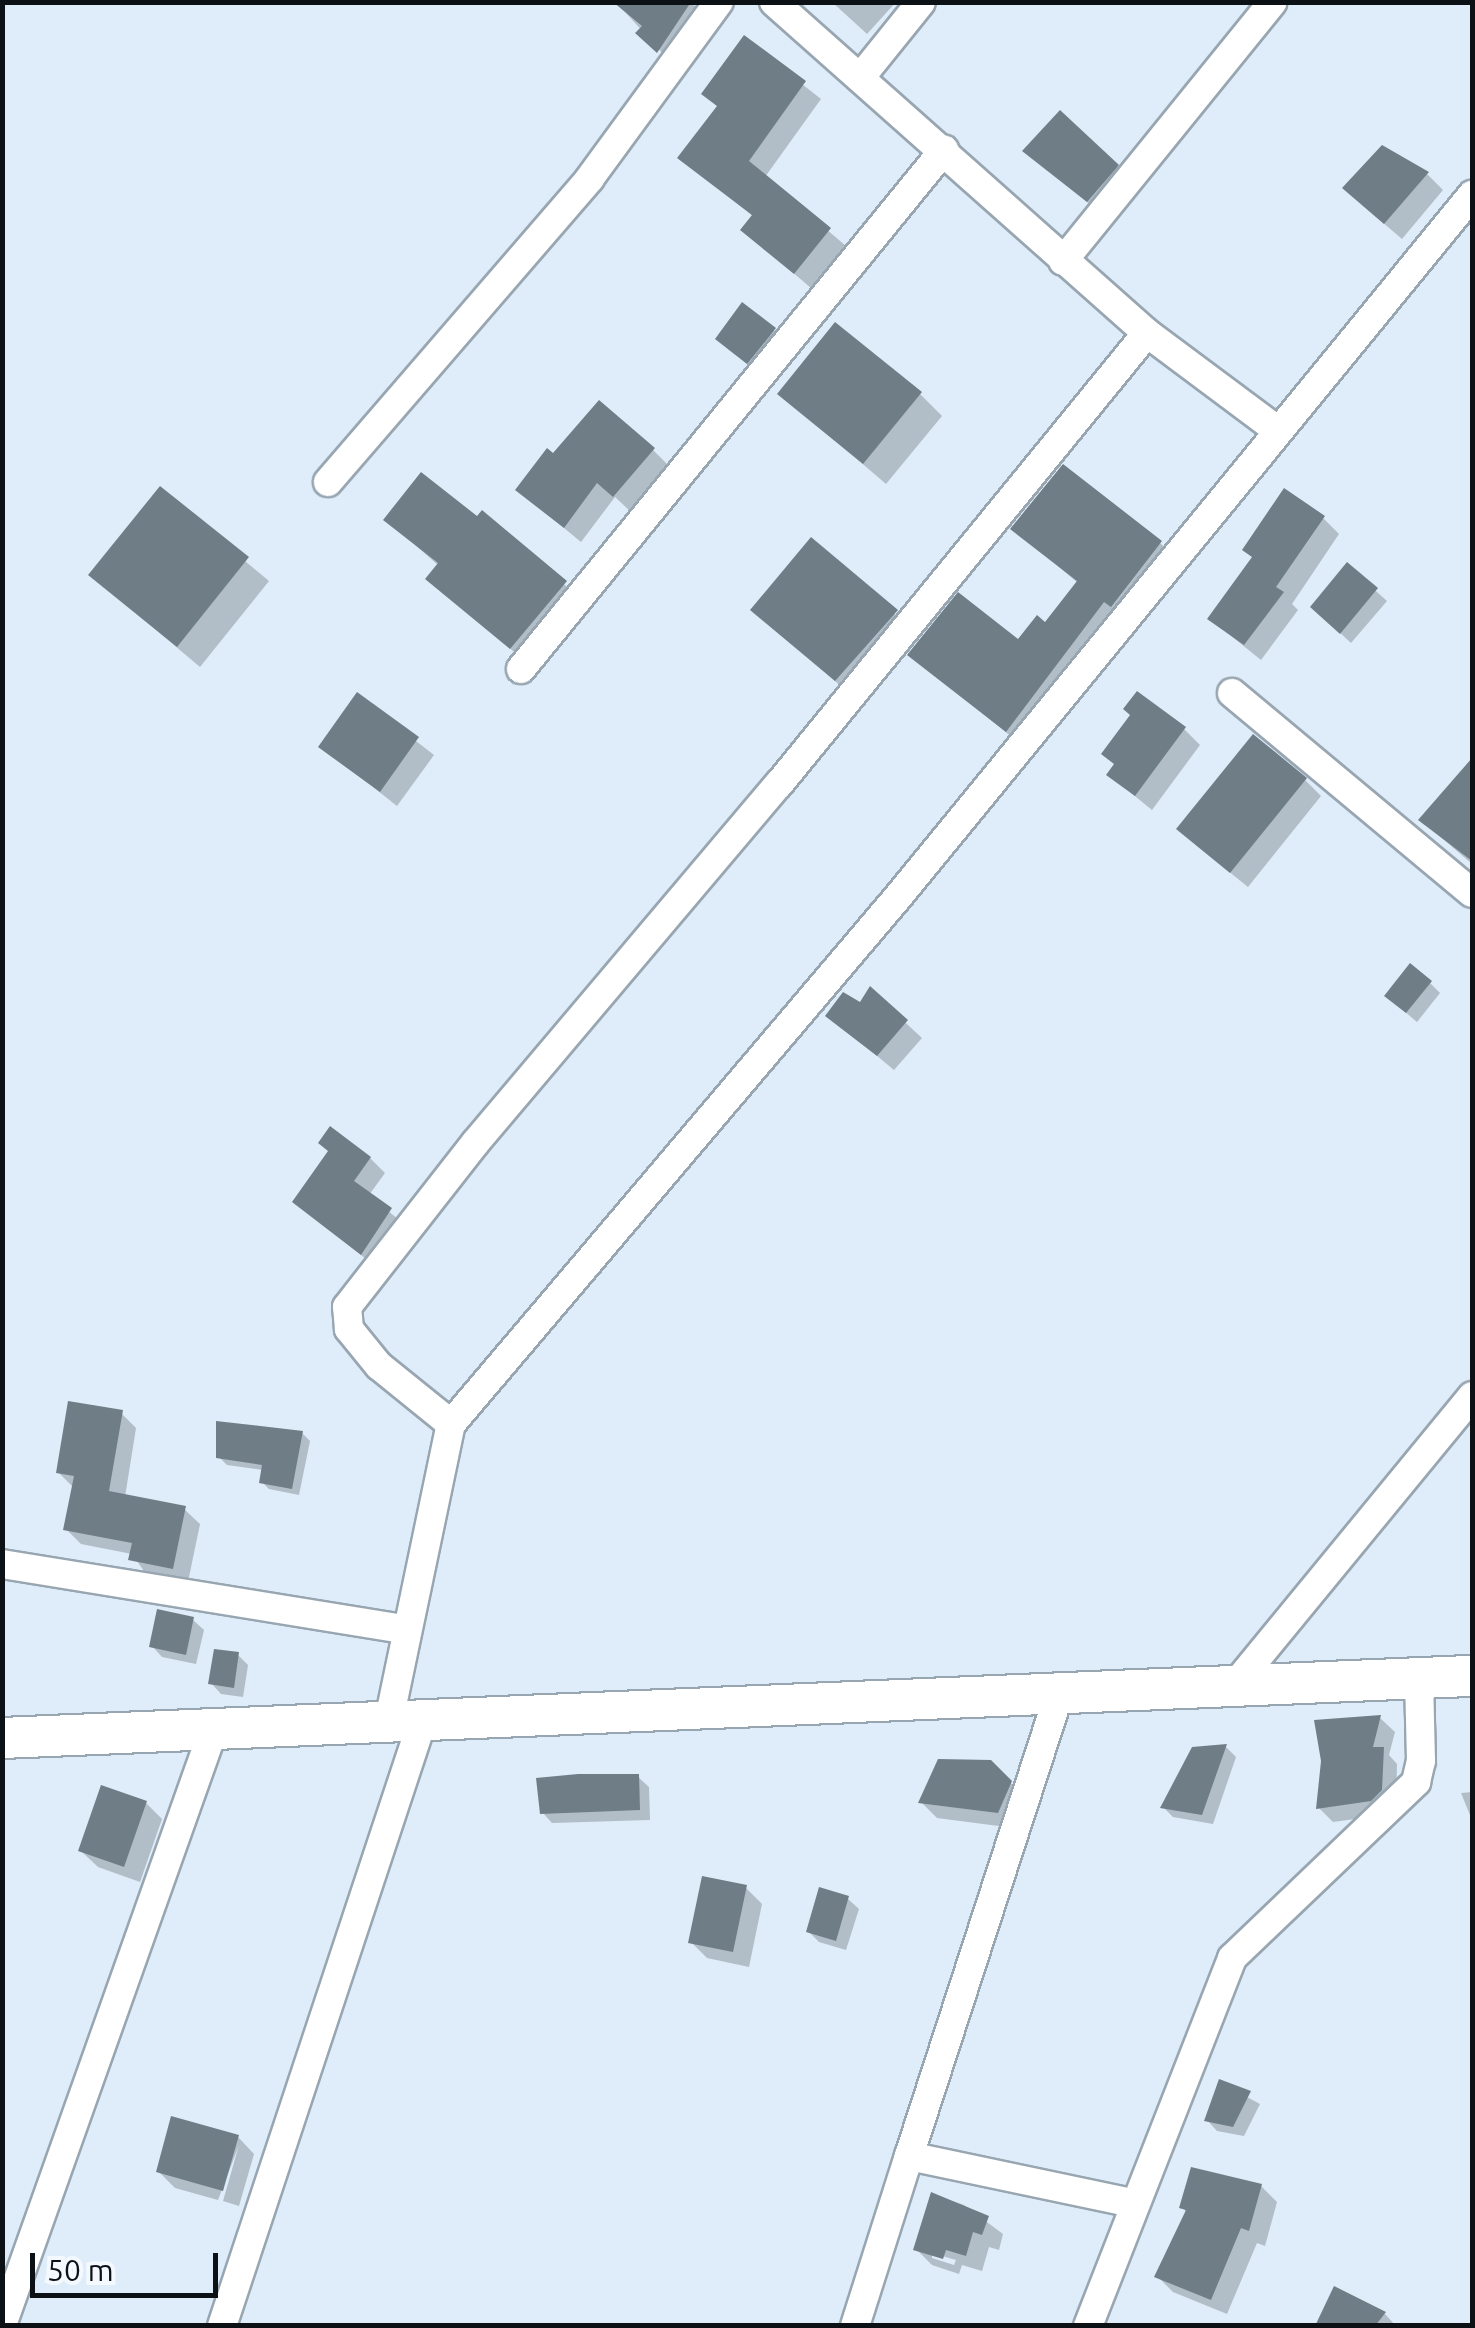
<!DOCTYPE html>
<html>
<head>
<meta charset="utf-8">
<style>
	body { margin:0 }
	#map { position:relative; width:1475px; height:2328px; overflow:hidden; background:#deedf9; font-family:Ubuntu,sans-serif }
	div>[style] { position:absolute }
	.shadow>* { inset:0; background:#0003 }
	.building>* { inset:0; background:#6f7d87 }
	.roads { filter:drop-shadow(2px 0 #98a6b1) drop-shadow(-2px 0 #98a6b1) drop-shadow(0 2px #98a6b1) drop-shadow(0 -2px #98a6b1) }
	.minor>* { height:28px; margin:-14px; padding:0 14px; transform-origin:14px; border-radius:14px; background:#fff }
	.secondary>* { height:40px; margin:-20px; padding:0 20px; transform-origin:20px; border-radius:20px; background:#fff }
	span { translate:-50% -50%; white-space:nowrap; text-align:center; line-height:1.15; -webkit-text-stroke:8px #f3f9fe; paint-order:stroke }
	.frame { position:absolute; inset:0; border:5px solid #0b1114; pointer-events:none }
	.scale { position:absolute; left:30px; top:2253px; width:188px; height:45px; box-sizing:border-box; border:5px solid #0b1114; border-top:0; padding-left:12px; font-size:30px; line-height:35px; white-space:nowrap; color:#0b1114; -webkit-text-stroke:8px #f3f9fe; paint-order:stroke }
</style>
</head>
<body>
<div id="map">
	<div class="shadow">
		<div style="clip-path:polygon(616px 2px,691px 2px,706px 18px,674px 66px)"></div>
		<div style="clip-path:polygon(832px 2px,896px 2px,867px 34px)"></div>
		<div style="clip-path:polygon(745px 39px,821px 99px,765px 177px,846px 246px,811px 288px,743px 230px,754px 217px,681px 158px,719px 108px,704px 94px)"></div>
		<div style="clip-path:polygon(1025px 151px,1117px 166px,1133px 182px,1104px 216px)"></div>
		<div style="clip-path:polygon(1427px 174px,1443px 190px,1402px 239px,1361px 204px)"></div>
		<div style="clip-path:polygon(743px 306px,785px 340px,759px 372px,728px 349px)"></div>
		<div style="clip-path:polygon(780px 393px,920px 394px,942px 416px,886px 484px)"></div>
		<div style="clip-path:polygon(653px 450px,669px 466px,630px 511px,615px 497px,581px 542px,518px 490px,554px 456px)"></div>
		<div style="clip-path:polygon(160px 490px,269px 581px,200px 667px,91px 575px)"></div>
		<div style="clip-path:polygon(482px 514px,586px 603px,532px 667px,428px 579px,439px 566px,387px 520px,477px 520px)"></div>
		<div style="clip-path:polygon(1323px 518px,1339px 534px,1292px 604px,1298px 610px,1261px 660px,1210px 619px)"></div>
		<div style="clip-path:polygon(1013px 528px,1160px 543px,1181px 563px,1028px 750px,910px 655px,1019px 642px,1046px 626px,1078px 583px)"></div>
		<div style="clip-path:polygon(811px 541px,918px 634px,858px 701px,753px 610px)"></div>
		<div style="clip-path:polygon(1348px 566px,1387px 601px,1351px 643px,1323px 617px)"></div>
		<div style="clip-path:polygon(358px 696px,434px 755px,397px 806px,321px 746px)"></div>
		<div style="clip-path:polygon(1184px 729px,1200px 745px,1152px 810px,1109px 775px)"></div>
		<div style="clip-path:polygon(1472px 761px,1472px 864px,1421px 820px)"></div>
		<div style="clip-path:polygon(1305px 780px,1321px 796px,1248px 887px,1196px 845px)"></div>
		<div style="clip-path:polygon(1430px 983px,1440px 993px,1417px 1022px,1398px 1006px)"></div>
		<div style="clip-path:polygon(870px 990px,922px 1038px,894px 1070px,829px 1016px,861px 1005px)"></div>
		<div style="clip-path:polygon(370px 1158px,385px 1173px,369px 1195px,405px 1225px,377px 1268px,296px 1202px)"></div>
		<div style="clip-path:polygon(121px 1413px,136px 1428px,125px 1497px,184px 1509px,200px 1524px,188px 1582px,146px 1574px,132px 1554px,81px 1544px,66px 1529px,74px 1488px,59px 1473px)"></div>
		<div style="clip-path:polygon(302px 1433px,310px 1441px,299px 1495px,269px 1489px,262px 1482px,264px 1470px,227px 1465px,219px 1457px)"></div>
		<div style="clip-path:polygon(193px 1620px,204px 1630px,196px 1664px,162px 1657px,152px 1646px)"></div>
		<div style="clip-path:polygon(238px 1655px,248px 1665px,243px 1697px,221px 1694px,211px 1683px)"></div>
		<div style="clip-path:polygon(1380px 1718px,1395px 1732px,1389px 1755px,1397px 1764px,1396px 1805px,1385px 1815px,1333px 1822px,1319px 1808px,1324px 1761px,1317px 1722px)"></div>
		<div style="clip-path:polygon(1226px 1747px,1236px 1757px,1213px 1824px,1173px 1817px,1163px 1807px)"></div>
		<div style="clip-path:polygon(990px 1763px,1027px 1799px,1014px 1828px,937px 1818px,921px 1802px)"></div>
		<div style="clip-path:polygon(638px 1777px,649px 1787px,650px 1820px,552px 1823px,542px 1812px)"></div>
		<div style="clip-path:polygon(1472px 1792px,1472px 1820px,1461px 1793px)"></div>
		<div style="clip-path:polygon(146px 1803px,162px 1819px,140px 1882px,98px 1867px,81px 1851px)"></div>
		<div style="clip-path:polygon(746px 1888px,762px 1904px,749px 1967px,707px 1958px,691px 1942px)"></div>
		<div style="clip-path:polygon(848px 1899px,859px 1909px,846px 1950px,819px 1942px,808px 1931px)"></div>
		<div style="clip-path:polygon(1221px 2083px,1260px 2104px,1244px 2136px,1217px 2131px,1207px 2120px)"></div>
		<div style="clip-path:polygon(238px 2137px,254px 2154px,239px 2206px,223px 2201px,239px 2145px,218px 2200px,175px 2188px,158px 2171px)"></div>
		<div style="clip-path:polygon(1261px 2186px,1277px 2202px,1265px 2246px,1257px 2243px,1227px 2314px,1173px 2292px,1157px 2276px,1187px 2213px,1182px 2207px)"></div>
		<div style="clip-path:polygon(evenodd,933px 2195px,964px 2205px,1003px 2234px,999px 2250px,989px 2247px,982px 2271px,962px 2265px,959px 2274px,932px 2265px,916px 2249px,933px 2195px,932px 2253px,956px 2260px,954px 2265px,932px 2258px,932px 2253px)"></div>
		<div style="clip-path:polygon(1385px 2314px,1396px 2326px,1317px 2326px)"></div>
	</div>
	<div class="building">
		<div style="clip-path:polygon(613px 2px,691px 2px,657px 53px,635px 33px,642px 26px)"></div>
		<div style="clip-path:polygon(744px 35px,806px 81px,749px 161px,831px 228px,794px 274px,740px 230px,752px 215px,677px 158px,717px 106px,701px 94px)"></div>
		<div style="clip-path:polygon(1060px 110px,1119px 165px,1087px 202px,1022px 151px)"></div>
		<div style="clip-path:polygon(1382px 145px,1429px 172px,1384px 224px,1342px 188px)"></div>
		<div style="clip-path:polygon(742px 302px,776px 328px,747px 364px,715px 339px)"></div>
		<div style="clip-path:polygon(835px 322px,922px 392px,863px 464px,777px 394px)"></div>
		<div style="clip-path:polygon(599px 400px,655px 448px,613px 497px,597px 483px,564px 528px,515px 490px,547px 448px,553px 453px)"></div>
		<div style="clip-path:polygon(1063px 464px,1162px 541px,1111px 607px,1104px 602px,1006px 732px,907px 655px,958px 592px,1018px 639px,1037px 615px,1045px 622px,1077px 581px,1010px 529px)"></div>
		<div style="clip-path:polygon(421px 472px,477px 516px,482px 510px,567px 581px,510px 649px,425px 579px,438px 563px,383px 520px)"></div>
		<div style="clip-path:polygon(160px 486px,249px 557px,177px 647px,88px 575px)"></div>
		<div style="clip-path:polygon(1284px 488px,1325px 516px,1276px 587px,1284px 592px,1244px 645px,1207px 619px,1252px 557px,1242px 550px)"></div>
		<div style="clip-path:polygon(811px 537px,898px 610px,835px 681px,750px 610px)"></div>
		<div style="clip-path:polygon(1347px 562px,1378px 588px,1340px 634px,1310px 607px)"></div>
		<div style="clip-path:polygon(1137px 691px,1186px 727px,1135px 796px,1106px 775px,1114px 764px,1101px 754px,1130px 715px,1123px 709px)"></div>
		<div style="clip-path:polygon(357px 692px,419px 737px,380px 792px,318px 747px)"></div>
		<div style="clip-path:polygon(1253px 734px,1307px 778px,1230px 873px,1176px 829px)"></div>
		<div style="clip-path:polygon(1472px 758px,1472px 861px,1418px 820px)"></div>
		<div style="clip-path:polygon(1410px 963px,1432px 981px,1406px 1013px,1384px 996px)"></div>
		<div style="clip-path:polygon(870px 986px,908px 1020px,877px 1056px,825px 1016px,843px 992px,860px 1002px)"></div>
		<div style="clip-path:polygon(330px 1126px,371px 1157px,354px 1181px,392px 1208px,361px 1255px,292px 1202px,328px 1151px,318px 1143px)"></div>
		<div style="clip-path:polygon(68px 1401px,123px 1410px,109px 1491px,186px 1506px,173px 1569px,128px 1560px,132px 1543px,63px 1530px,74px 1476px,56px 1473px)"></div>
		<div style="clip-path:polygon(216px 1421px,303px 1431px,292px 1489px,259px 1483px,262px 1465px,216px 1458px)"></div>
		<div style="clip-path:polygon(157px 1609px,194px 1617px,186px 1655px,149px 1647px)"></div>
		<div style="clip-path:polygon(214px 1649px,239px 1652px,234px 1688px,208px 1684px)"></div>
		<div style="clip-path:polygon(1381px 1715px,1373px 1747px,1384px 1747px,1382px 1790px,1371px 1801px,1316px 1809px,1321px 1761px,1314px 1720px)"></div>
		<div style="clip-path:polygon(1227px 1744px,1202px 1815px,1160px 1808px,1192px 1747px)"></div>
		<div style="clip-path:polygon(938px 1759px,991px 1760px,1012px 1781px,998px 1813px,918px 1803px)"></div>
		<div style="clip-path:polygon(578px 1774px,639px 1774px,640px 1810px,540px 1814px,536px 1778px)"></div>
		<div style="clip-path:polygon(101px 1785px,147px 1801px,124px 1867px,78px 1851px)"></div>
		<div style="clip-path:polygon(702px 1876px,747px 1885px,733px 1952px,688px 1943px)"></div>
		<div style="clip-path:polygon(819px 1887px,849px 1896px,836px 1941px,806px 1932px)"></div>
		<div style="clip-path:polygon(1219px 2079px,1251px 2091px,1233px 2127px,1204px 2121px)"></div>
		<div style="clip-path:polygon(171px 2116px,239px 2135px,223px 2191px,156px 2172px)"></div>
		<div style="clip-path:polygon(1191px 2167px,1262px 2184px,1249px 2231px,1241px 2228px,1211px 2300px,1154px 2277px,1186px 2210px,1179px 2208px)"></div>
		<div style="clip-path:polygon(931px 2192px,989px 2216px,982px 2235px,973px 2232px,966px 2256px,946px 2250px,943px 2259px,913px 2250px)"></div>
		<div style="clip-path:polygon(1334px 2286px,1386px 2312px,1375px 2326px,1315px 2326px)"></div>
	</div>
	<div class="roads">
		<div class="minor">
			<div style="left:774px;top:2px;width:499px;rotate:41.6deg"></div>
			<div style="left:1147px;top:333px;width:162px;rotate:36.7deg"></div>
			<div style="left:860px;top:78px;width:97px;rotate:-51.2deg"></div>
			<div style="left:1063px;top:261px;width:333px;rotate:-51deg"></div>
			<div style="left:328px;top:482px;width:401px;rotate:-49.2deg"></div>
			<div style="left:590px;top:178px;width:218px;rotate:-53.8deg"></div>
			<div style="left:521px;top:669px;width:670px;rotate:-50.82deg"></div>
			<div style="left:1232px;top:693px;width:312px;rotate:39.8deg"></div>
			<div style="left:451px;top:1424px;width:691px;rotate:-49.7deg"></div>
			<div style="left:898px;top:897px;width:907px;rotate:-50.73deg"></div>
			<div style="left:2px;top:1564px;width:407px;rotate:9.2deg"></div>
			<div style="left:1234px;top:1686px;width:375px;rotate:-50.6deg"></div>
			<div style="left:389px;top:1720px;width:302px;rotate:-78.2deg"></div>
			<div style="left:451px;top:1424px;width:92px;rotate:-141.1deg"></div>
			<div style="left:379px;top:1366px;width:48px;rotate:-129deg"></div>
			<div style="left:349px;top:1329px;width:22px;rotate:-95deg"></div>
			<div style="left:347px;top:1307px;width:209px;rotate:-52deg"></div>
			<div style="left:476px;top:1142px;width:469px;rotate:-49.8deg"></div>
			<div style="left:779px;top:784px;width:582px;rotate:-50.79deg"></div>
			<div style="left:909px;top:2156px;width:486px;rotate:-72deg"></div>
			<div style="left:2px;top:2325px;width:634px;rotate:-70.45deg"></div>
			<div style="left:222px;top:2326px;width:639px;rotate:-71.68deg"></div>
			<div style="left:855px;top:2326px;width:178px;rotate:-72.4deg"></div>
			<div style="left:909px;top:2156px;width:228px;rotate:11.9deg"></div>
			<div style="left:1088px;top:2326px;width:395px;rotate:-68.6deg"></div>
			<div style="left:1232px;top:1958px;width:255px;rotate:-43.7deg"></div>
			<div style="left:1416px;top:1782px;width:22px;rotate:-77deg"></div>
			<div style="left:1421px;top:1761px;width:83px;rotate:-91.4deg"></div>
		</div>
		<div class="secondary">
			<div style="left:2px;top:1738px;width:1471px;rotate:-2.42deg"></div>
		</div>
	</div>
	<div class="frame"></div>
	<div class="scale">50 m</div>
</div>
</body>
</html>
